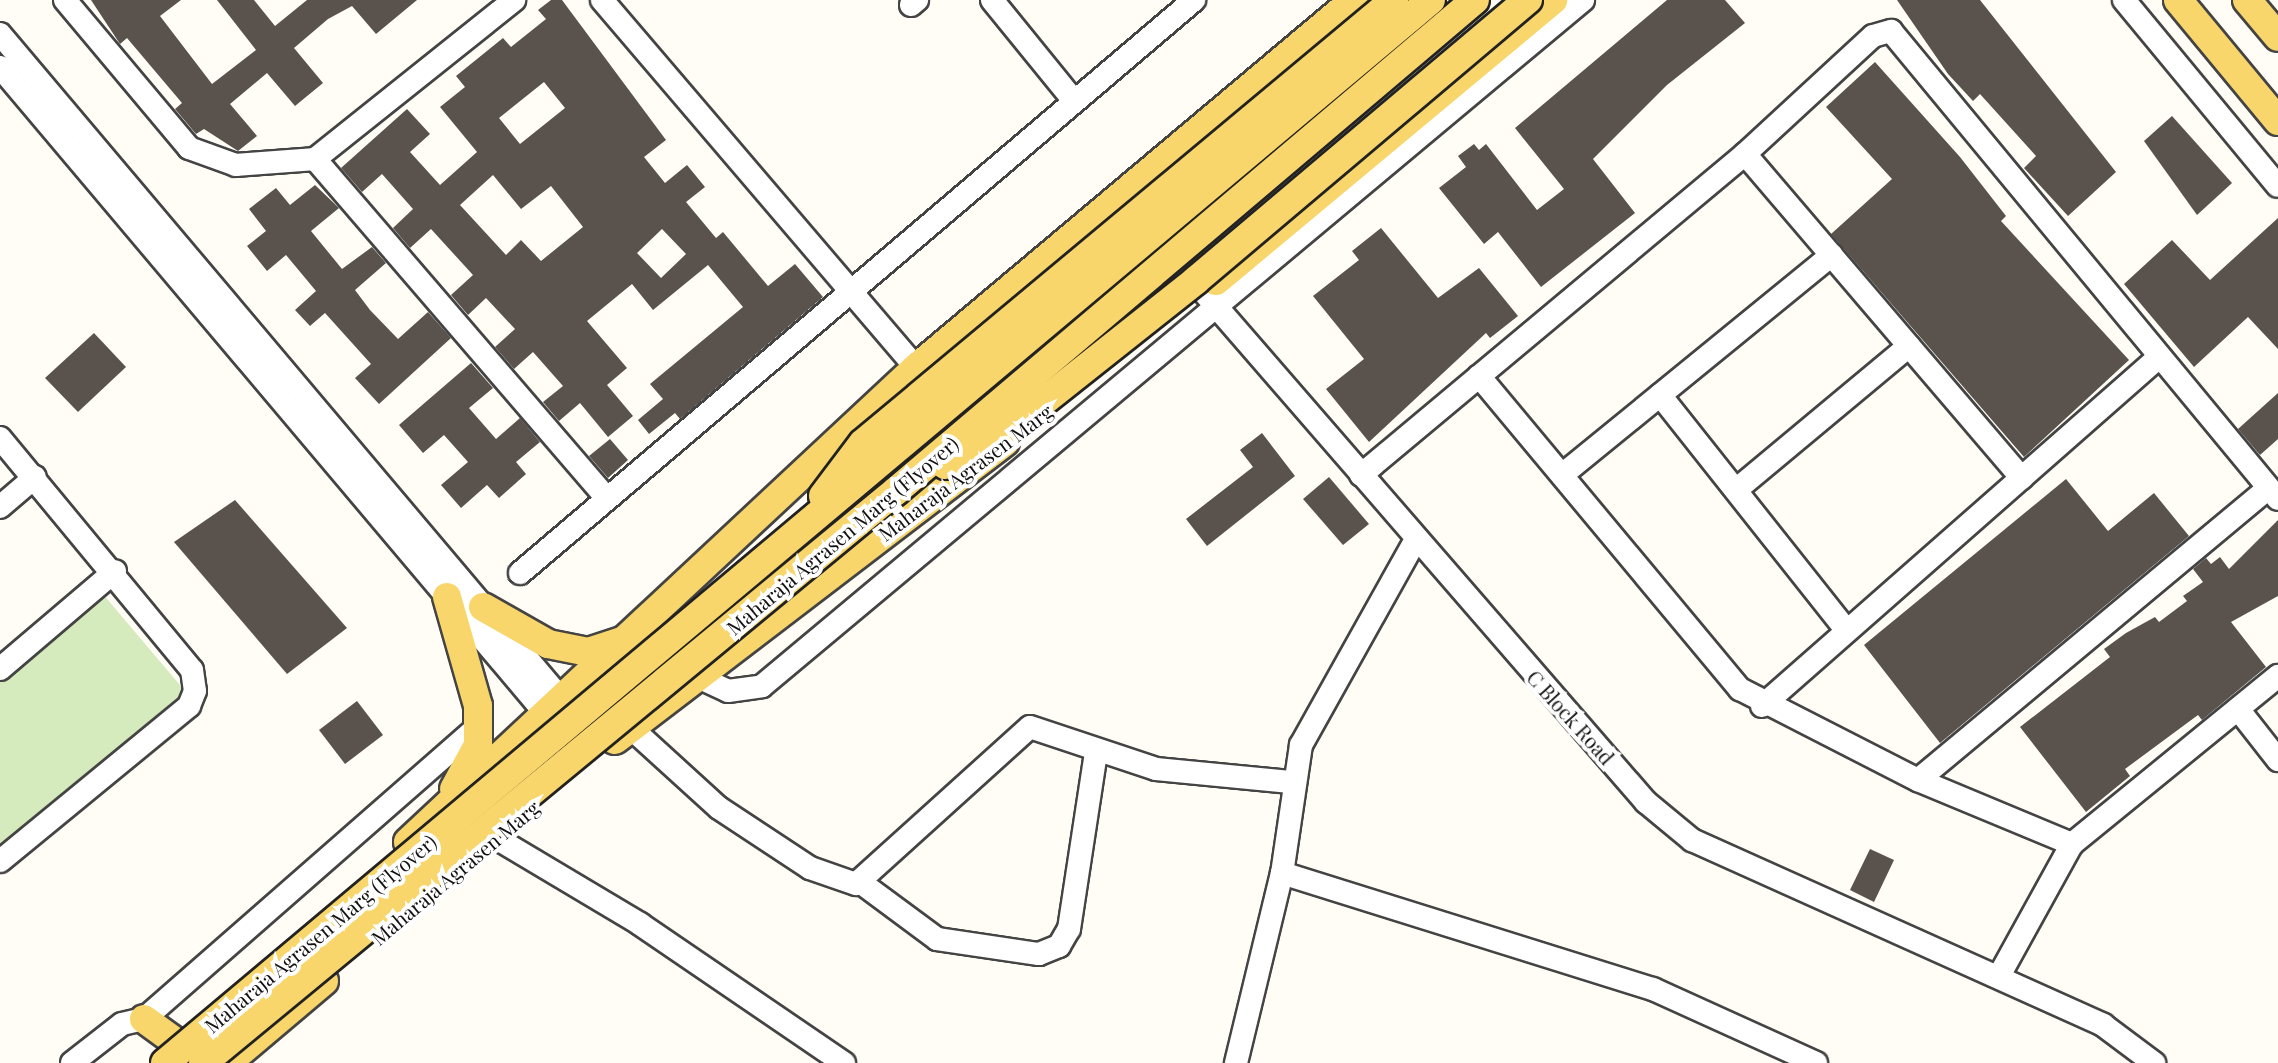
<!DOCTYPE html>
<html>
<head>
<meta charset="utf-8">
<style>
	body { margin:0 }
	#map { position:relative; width:2278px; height:1063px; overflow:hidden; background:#fffdf5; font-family:"Playfair Display",serif }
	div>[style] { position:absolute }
	.green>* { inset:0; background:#d5ebbd }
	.building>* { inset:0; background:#5a524d }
	.roads { filter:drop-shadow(2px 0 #444) drop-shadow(-2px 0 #444) drop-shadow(0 2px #444) drop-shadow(0 -2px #444) }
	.minor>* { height:22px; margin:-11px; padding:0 11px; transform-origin:11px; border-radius:11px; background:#fff }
	.major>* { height:28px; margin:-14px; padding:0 14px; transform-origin:14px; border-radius:14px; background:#f9d66b }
	.bridges { filter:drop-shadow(2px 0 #222) drop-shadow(-2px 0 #222) drop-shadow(0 2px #222) drop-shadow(0 -2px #222) }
	.major-bridge>* { height:28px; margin:-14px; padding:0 14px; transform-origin:14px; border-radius:14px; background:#f9d66b }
	span { translate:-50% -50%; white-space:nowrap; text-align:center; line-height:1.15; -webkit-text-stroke:8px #fff; paint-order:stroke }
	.street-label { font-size:20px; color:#111 }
</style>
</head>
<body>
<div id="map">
	<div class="green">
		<div style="clip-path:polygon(102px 593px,185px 691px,0 848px,0 679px)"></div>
	</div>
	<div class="building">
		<div style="clip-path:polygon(91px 0,181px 0,160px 16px,212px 84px,256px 50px,217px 0,254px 0,275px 26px,307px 0,417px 0,376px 34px,352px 6px,328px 19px,294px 48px,323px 83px,295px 106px,267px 73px,230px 104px,257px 136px,238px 151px,204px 129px,196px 134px,175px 109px,182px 103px,127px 38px,120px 44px)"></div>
		<div style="clip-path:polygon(evenodd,551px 0,562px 0,666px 140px,644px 157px,665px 183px,687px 165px,705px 187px,686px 202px,716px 238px,723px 232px,768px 286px,795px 264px,823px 297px,680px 419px,675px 413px,649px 434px,638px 420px,663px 399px,650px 384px,743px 307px,708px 265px,653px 310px,632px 284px,587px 321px,627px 368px,607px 385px,633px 416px,608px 437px,580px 403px,559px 421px,543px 402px,563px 386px,533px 352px,514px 369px,495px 347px,515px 329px,486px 298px,468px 315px,451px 295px,473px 275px,431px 229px,410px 248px,393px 228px,413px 209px,382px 174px,362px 192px,341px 168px,407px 109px,430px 134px,410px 152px,440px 185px,477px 152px,440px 107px,465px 87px,456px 76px,503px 38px,511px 47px,546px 19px,538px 10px,551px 0,544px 82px,565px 108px,520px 144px,499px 118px,544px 82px,551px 0,493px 175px,521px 209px,551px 186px,583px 227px,541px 261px,521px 240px,506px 255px,460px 205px,493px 175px,551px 0,662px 229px,686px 254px,661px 278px,637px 253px,662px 229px)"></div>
		<div style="clip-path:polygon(1667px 0,1725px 0,1745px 23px,1667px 85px,1593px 159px,1635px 213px,1541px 287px,1498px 232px,1484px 244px,1439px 188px,1466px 167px,1458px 156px,1474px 144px,1479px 150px,1486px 144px,1537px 210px,1564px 189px,1515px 128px)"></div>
		<div style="clip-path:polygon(1897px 0,1980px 0,2116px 172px,2068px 216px,2024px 168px,2036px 156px,1980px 94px,1973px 101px,1948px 74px)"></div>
		<div style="clip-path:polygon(1875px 62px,1960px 157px,2006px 216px,2001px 221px,2129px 360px,2024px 457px,1831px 234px,1892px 179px,1826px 107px)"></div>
		<div style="clip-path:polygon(2172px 116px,2232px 183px,2197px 215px,2144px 141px)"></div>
		<div style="clip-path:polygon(315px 185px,339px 208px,311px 231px,342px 269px,372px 247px,386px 263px,355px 290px,370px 310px,398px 339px,428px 312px,451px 338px,379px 404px,355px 378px,371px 364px,325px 313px,310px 326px,295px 310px,316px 291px,286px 255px,267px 271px,247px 246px,266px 231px,249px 209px,276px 188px,290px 205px)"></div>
		<div style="clip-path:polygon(2278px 218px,2278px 349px,2248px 317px,2194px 367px,2124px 284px,2172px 240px,2210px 280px)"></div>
		<div style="clip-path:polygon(1381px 228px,1438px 298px,1479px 268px,1518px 316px,1490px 338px,1486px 333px,1369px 442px,1326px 389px,1364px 359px,1313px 296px,1359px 260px,1352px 251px)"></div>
		<div style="clip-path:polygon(94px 333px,126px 367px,78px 412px,45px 378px)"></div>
		<div style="clip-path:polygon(471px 363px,493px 388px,469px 408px,496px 439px,520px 418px,540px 442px,516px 462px,526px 474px,499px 498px,487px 485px,461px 508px,441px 485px,468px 462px,444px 435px,423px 453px,399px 425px)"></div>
		<div style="clip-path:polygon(2278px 393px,2278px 439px,2260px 455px,2238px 429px)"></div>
		<div style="clip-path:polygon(1262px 433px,1295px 476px,1207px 546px,1186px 519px,1253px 467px,1240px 450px)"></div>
		<div style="clip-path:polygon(610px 439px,628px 460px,608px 478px,589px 456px)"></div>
		<div style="clip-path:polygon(1329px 477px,1369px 524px,1343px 545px,1303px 499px)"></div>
		<div style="clip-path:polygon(2066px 479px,2108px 531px,2154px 493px,2189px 536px,1940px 743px,1864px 645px)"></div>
		<div style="clip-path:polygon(235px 500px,347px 628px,287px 674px,174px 542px)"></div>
		<div style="clip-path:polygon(2278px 520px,2278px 596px,2231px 622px,2266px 667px,2202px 720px,2198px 715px,2125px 769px,2130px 776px,2086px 812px,2020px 727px,2110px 657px,2104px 649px,2126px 633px,2155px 617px,2159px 622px,2187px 601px,2183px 596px,2203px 582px,2193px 569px,2206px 558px,2211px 564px,2220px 557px,2229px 569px)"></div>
		<div style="clip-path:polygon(357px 701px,383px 735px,345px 764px,319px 730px)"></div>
		<div style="clip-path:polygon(1870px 849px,1894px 860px,1874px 902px,1850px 890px)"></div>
	</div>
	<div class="roads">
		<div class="minor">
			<div style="left:65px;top:0;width:193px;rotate:50deg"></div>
			<div style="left:189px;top:148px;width:50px;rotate:19.9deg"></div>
			<div style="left:236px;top:165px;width:79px;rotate:-4.3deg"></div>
			<div style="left:315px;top:159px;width:255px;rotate:-38.6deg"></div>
			<div style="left:602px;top:0;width:484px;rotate:49.5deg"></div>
			<div style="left:992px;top:0;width:130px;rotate:50.9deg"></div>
			<div style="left:2124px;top:0;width:241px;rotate:50.4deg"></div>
			<div style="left:911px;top:5px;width:8px;rotate:-40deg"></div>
			<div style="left:0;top:34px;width:871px;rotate:49.84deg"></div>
			<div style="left:0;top:67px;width:847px;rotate:49.84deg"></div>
			<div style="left:1745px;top:154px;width:426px;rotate:49.5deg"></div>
			<div style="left:315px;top:159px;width:443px;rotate:49.3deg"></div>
			<div style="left:1143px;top:222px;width:768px;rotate:49.07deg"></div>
			<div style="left:1646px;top:802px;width:60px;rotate:39.6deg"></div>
			<div style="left:1692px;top:840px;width:451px;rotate:24.2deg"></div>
			<div style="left:2103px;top:1025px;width:64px;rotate:36.7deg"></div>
			<div style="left:1479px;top:376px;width:408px;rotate:50.2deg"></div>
			<div style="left:1740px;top:689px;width:200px;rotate:27.1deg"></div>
			<div style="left:1918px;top:780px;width:167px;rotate:22.6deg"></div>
			<div style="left:1660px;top:395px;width:301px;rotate:51.6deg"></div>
			<div style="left:0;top:438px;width:301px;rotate:50.4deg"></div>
			<div style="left:192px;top:670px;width:21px;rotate:82deg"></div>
			<div style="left:195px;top:691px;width:16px;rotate:112deg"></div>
			<div style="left:189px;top:706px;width:244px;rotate:140.6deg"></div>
			<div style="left:1361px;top:475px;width:500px;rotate:-39.89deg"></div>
			<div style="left:1745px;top:154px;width:174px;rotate:-42.7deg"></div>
			<div style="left:1873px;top:36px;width:19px;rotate:-16deg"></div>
			<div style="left:1891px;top:31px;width:607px;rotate:50.41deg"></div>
			<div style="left:1562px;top:475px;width:348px;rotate:-39.2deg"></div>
			<div style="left:1736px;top:490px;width:225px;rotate:-39.8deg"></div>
			<div style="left:0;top:507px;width:46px;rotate:-40.6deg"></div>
			<div style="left:1415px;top:541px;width:234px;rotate:119.2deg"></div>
			<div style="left:1301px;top:745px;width:129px;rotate:98.4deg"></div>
			<div style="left:1282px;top:873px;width:389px;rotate:17.4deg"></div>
			<div style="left:1653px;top:989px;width:179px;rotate:24.4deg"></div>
			<div style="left:520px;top:573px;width:885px;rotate:-40.37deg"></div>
			<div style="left:0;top:669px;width:151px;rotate:-40.4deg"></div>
			<div style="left:696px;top:676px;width:35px;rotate:25deg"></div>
			<div style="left:728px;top:691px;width:34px;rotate:-8deg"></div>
			<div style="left:762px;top:686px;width:1070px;rotate:-39.88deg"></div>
			<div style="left:1762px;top:706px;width:529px;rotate:-41.32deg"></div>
			<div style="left:2238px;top:709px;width:65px;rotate:51.9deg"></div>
			<div style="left:631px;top:728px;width:119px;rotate:42.3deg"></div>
			<div style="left:719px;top:808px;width:109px;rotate:33.4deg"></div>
			<div style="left:810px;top:868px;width:49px;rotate:19.2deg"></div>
			<div style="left:856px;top:884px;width:234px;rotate:-42.1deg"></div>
			<div style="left:1030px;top:727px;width:133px;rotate:18.4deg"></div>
			<div style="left:1156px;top:769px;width:135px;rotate:5.5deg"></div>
			<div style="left:1918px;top:780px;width:456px;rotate:-39.8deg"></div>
			<div style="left:496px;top:838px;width:168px;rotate:30.8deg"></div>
			<div style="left:640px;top:924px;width:247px;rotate:34.3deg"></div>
			<div style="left:860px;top:882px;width:96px;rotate:36.5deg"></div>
			<div style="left:937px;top:939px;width:103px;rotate:8.4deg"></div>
			<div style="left:1039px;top:954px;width:22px;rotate:-22deg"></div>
			<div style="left:1059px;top:946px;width:20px;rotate:-60deg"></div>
			<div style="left:1069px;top:929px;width:179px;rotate:-81.3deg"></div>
			<div style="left:1999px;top:976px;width:151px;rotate:-61.1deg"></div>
			<div style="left:2072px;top:844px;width:266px;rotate:-39.2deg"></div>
			<div style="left:72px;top:1063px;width:63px;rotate:-38deg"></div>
			<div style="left:122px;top:1024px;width:23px;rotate:-13deg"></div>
			<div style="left:144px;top:1019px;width:444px;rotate:-41.2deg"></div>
			<div style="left:1236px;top:1063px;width:195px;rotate:-76.4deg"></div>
		</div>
		<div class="major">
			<div style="left:2178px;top:0;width:157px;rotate:50.4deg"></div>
			<div style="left:2247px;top:0;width:48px;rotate:50deg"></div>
			<div style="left:1216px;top:281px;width:439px;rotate:-39.8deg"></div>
			<div style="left:447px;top:597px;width:113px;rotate:74.1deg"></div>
			<div style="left:478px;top:706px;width:39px;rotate:90deg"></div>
			<div style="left:478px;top:745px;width:50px;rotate:118.6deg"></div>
			<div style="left:483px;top:607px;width:75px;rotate:29.6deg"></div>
			<div style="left:548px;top:644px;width:41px;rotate:11.3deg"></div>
			<div style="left:588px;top:652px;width:36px;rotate:-18deg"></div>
			<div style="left:615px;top:740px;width:491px;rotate:-37.4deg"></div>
			<div style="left:408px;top:842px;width:695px;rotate:-43.02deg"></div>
			<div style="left:916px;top:368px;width:572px;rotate:-40.04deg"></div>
			<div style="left:144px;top:1019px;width:39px;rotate:36deg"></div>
			<div style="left:227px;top:1063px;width:127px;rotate:-40.2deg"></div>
		</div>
	</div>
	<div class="bridges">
		<div class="major-bridge">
			<div style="left:945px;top:465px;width:64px;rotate:-28.2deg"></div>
			<div style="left:1001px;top:435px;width:248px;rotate:-38.4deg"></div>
			<div style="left:1195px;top:281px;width:436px;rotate:-40.2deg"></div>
			<div style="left:823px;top:496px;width:66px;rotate:-53deg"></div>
			<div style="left:863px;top:443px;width:692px;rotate:-39.84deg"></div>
			<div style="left:165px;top:1063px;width:1653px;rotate:-40.02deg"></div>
			<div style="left:203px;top:1063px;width:899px;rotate:-39.54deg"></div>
			<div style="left:896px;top:491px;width:759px;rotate:-40.3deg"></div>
		</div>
	</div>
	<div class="street-label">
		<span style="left:965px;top:472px;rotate:-37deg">Maharaja Agrasen Marg</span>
		<span style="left:842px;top:535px;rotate:-40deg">Maharaja Agrasen Marg (Flyover)</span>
		<span style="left:1571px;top:717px;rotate:48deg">C Block Road</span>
		<span style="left:455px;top:872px;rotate:-40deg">Maharaja Agrasen Marg</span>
		<span style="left:320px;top:933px;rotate:-40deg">Maharaja Agrasen Marg (Flyover)</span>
	</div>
</div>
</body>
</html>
